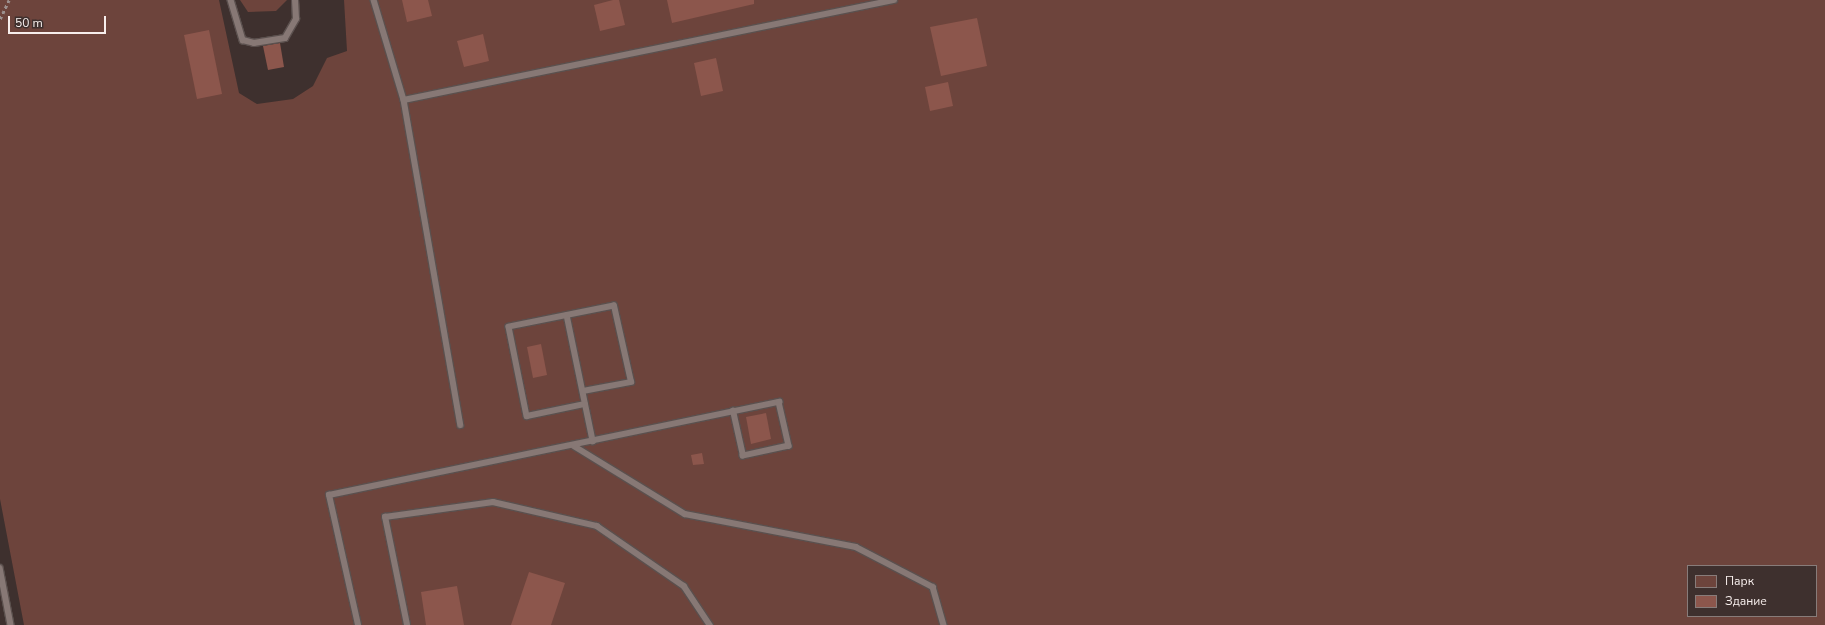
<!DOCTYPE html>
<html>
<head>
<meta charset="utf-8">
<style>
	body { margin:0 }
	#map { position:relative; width:1825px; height:625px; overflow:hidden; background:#3e302e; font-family:"Nunito Sans",sans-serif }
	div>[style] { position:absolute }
	.green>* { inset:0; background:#6d443c }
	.building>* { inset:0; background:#8c564c }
	.path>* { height:2.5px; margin-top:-1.25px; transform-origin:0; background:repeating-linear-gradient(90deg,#9c918f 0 3px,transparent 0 6px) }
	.roads { filter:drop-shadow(1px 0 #5b504e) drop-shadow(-1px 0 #5b504e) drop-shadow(0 1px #5b504e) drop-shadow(0 -1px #5b504e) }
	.service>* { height:5.5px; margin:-2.75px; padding:0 2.75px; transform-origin:2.75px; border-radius:2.75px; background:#877875 }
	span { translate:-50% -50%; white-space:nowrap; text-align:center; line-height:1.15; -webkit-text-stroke:3.5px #3e302e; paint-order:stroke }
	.legend { position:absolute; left:1687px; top:565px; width:130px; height:52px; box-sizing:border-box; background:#3e302e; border:1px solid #887c7a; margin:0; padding:5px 7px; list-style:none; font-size:12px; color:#f7eeec }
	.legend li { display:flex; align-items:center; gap:8px; height:20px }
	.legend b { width:20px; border:1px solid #887c7a }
	.scale { position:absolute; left:8px; top:16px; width:98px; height:18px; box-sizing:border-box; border:2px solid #f7eeec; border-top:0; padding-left:5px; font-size:12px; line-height:14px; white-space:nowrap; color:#f7eeec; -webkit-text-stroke:3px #3e302e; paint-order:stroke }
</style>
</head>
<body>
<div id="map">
	<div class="green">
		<div style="clip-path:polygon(evenodd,0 0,219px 0,239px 93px,257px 104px,293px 99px,313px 86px,327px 58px,347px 51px,344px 0,1825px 0,1825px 625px,24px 625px,0 499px,0 0,1688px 566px,1816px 566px,1816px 616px,1688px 616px,1688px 566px)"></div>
		<div style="clip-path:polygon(240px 0,287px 0,276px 11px,248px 12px)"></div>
	</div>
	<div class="building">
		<div style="clip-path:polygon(402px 0,428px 0,432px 16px,407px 22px)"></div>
		<div style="clip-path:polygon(613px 0,619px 0,625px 25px,600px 31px,594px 5px)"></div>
		<div style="clip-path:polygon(667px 0,754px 0,754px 4px,672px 23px)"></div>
		<div style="clip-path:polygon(977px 18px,987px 66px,941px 76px,930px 27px)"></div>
		<div style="clip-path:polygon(209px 30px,222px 94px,197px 99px,184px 35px)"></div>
		<div style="clip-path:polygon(483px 34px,489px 61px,464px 67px,457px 41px)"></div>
		<div style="clip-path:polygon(280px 43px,284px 67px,268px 70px,263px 46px)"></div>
		<div style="clip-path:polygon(716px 58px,723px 91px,701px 96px,694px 63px)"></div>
		<div style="clip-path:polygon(948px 82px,953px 106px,930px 111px,925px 87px)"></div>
		<div style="clip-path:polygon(541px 344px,547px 375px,533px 378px,527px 347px)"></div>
		<div style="clip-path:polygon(766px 413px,771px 439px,751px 444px,746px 417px)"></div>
		<div style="clip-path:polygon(702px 453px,704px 464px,693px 465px,691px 455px)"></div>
		<div style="clip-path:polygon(529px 572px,565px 583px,551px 625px,511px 625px)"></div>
		<div style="clip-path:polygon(457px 586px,464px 625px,426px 625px,421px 592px)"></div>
	</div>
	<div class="path">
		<div style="left:0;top:19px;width:21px;rotate:-65deg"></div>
	</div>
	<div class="roads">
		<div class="service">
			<div style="left:231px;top:0;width:42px;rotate:73.3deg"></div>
			<div style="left:243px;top:40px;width:11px;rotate:15deg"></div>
			<div style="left:254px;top:43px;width:31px;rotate:-9deg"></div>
			<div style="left:285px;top:38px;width:22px;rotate:-60deg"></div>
			<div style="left:296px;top:19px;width:19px;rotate:-93deg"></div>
			<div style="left:374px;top:0;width:104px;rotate:73.3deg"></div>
			<div style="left:404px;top:100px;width:330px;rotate:80.1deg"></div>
			<div style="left:404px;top:100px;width:500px;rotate:-11.53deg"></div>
			<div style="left:567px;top:315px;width:129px;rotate:78.3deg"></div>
			<div style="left:583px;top:391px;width:49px;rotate:-10.6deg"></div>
			<div style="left:631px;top:382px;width:78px;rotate:-102.6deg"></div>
			<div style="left:614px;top:306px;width:107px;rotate:168.7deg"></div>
			<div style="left:509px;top:327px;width:91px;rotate:78.6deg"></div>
			<div style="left:527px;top:416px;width:59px;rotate:-11.7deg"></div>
			<div style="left:574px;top:446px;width:130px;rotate:31.5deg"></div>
			<div style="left:685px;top:514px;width:174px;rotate:10.9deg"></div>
			<div style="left:856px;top:547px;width:87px;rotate:27.5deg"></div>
			<div style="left:933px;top:587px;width:40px;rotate:74deg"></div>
			<div style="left:0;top:568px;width:58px;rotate:79.1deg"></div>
			<div style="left:358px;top:625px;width:133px;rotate:-102.6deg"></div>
			<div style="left:329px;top:495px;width:460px;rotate:-11.7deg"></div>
			<div style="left:779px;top:402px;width:45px;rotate:77.2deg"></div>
			<div style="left:789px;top:446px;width:47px;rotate:167.7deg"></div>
			<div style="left:743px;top:456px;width:46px;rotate:-102.5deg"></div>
			<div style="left:407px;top:625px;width:110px;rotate:-101.5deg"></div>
			<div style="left:385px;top:517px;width:109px;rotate:-7.9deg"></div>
			<div style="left:493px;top:502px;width:107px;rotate:13deg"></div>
			<div style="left:597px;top:526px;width:106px;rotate:34.6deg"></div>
			<div style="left:684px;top:586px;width:47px;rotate:56.3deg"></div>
		</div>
	</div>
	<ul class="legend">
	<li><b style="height:11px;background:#6d443c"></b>Парк</li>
	<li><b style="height:11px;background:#8c564c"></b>Здание</li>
	</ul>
	<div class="scale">50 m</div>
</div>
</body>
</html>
